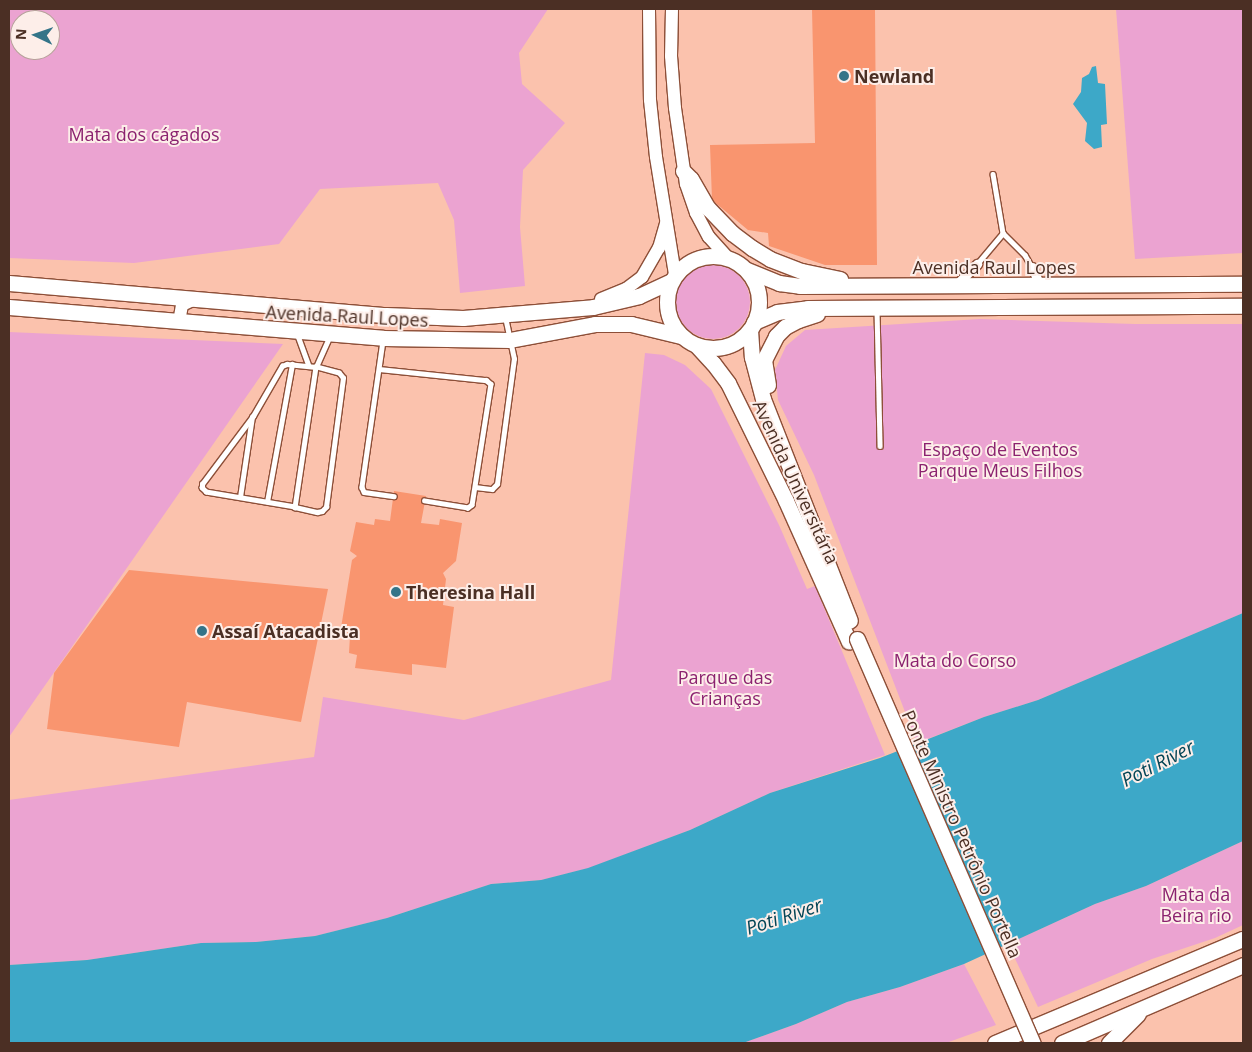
<!DOCTYPE html>
<html>
<head>
<meta charset="utf-8">
<style>
	body { margin:0 }
	#map { position:relative; width:1252px; height:1052px; overflow:hidden; background:#fbc2ad; font-family:"Open Sans",sans-serif }
	div>[style] { position:absolute }
	.green>* { inset:0; background:#eba3d1 }
	.round { border-radius:50% }
	.water>* { inset:0; background:#3da8c8 }
	.building>* { inset:0; background:#f9956f }
	.roads { filter:drop-shadow(1px 0 #8d4f38) drop-shadow(-1px 0 #8d4f38) drop-shadow(0 1px #8d4f38) drop-shadow(0 -1px #8d4f38) }
	.service>* { height:4.5px; margin:-2.25px; padding:0 2.25px; transform-origin:2.25px; border-radius:2.25px; background:#fff }
	.minor>* { height:9px; margin:-4.5px; padding:0 4.5px; transform-origin:4.5px; border-radius:4.5px; background:#fff }
	.secondary>* { height:12px; margin:-6px; padding:0 6px; transform-origin:6px; border-radius:6px; background:#fff }
	.primary>* { height:15px; margin:-7.5px; padding:0 7.5px; transform-origin:7.5px; border-radius:7.5px; background:#fff }
	.primary>.ring { margin:-7.5px; padding:0; box-sizing:content-box; background:none; border:15px solid #fff; border-radius:50% }
	.bridges { filter:drop-shadow(1px 0 #8d4f38) drop-shadow(-1px 0 #8d4f38) drop-shadow(0 1px #8d4f38) drop-shadow(0 -1px #8d4f38) }
	.primary-bridge>* { height:15px; margin:-7.5px; padding:0 7.5px; transform-origin:7.5px; border-radius:7.5px; background:#fff }
	.dots>* { width:14px; height:14px; translate:-50% -50%; box-sizing:border-box; border:2px solid #fdeee9; border-radius:50% }
	span { translate:-50% -50%; white-space:nowrap; text-align:center; line-height:1.15; -webkit-text-stroke:4px #fdeee9; paint-order:stroke }
	.poi-label { font-size:18px; color:#4b2f24; font-weight:700 }
	.left { translate:0 -50%; text-align:left }
	.park-label { font-size:18px; color:#8b226f }
	.street-label { font-size:18px; color:#4b2f24 }
	.water-label { font-size:19px; color:#044556; font-style:italic }
	.frame { position:absolute; inset:0; border:10px solid #4b2f24; pointer-events:none }
	.north { position:absolute; left:10px; top:10px; width:50px; height:50px; box-sizing:border-box; background:#fdeee9; border:1px solid #b6a29a; border-radius:50%; rotate:273deg; font-size:14px; font-weight:700; line-height:20px; text-align:center; color:#4b2f24 }
	.north::after { content:''; display:block; margin:auto; width:18px; height:22px; background:#347488; clip-path:polygon(50% 0,100% 100%,50% 72%,0 100%) }
</style>
</head>
<body>
<div id="map">
	<div class="green">
		<div style="clip-path:polygon(evenodd,9px 9px,548px 9px,519px 53px,522px 84px,565px 123px,523px 170px,520px 227px,525px 286px,460px 293px,454px 220px,438px 183px,320px 189px,279px 244px,134px 263px,9px 258px,9px 9px,20px 20px,50px 20px,50px 50px,20px 50px,20px 20px)"></div>
		<div style="clip-path:polygon(1116px 9px,1243px 9px,1243px 253px,1135px 259px)"></div>
		<div class="round" style="left:676px;top:265px;width:74px;height:74px"></div>
		<div style="clip-path:polygon(980px 319px,1135px 324px,1243px 324px,1243px 613px,1038px 700px,984px 717px,917px 743px,814px 475px,778px 400px,775px 370px,786px 346px,805px 330px)"></div>
		<div style="clip-path:polygon(9px 332px,283px 344px,9px 737px)"></div>
		<div style="clip-path:polygon(645px 353px,664px 355px,685px 365px,711px 389px,779px 525px,807px 589px,815px 586px,885px 755px,770px 793px,690px 830px,589px 868px,541px 880px,491px 884px,387px 918px,315px 936px,256px 942px,201px 943px,87px 960px,9px 965px,9px 800px,314px 757px,323px 697px,464px 720px,611px 680px)"></div>
		<div style="clip-path:polygon(1243px 841px,1243px 925px,1215px 938px,1152px 959px,1038px 1007px,1008px 944px,1095px 904px,1146px 886px)"></div>
		<div style="clip-path:polygon(964px 964px,996px 1025px,946px 1043px,743px 1043px,796px 1024px,847px 1002px,900px 987px)"></div>
	</div>
	<div class="water">
		<div style="clip-path:polygon(1096px 66px,1098px 83px,1105px 84px,1107px 124px,1101px 125px,1102px 147px,1094px 149px,1085px 141px,1087px 123px,1073px 104px,1081px 92px,1082px 78px,1089px 74px,1092px 67px)"></div>
		<div style="clip-path:polygon(1243px 613px,1243px 841px,1146px 886px,1095px 904px,964px 964px,900px 987px,847px 1002px,796px 1024px,743px 1043px,9px 1043px,9px 965px,87px 960px,201px 943px,256px 942px,315px 936px,387px 918px,491px 884px,541px 880px,588px 868px,690px 830px,770px 793px,880px 758px,984px 717px,1038px 700px)"></div>
	</div>
	<div class="building">
		<div style="clip-path:polygon(812px 9px,875px 9px,877px 265px,825px 265px,769px 246px,768px 233px,748px 230px,712px 200px,710px 145px,815px 143px)"></div>
		<div style="clip-path:polygon(394px 491px,426px 496px,421px 523px,439px 525px,440px 519px,462px 523px,456px 561px,443px 573px,446px 579px,443px 605px,454px 607px,446px 668px,412px 664px,412px 675px,355px 668px,357px 655px,349px 653px,350px 636px,340px 634px,352px 560px,357px 556px,350px 551px,356px 522px,374px 525px,375px 519px,390px 521px)"></div>
		<div style="clip-path:polygon(129px 570px,328px 589px,301px 722px,187px 702px,179px 747px,47px 729px,54px 673px)"></div>
	</div>
	<div class="roads">
		<div class="service">
			<div style="left:993px;top:174px;width:60px;rotate:80.4deg"></div>
			<div style="left:1003px;top:233px;width:31px;rotate:45deg"></div>
			<div style="left:1025px;top:255px;width:14px;rotate:60deg"></div>
			<div style="left:977px;top:264px;width:40px;rotate:-50deg"></div>
			<div style="left:877px;top:310px;width:136px;rotate:88.7deg"></div>
			<div style="left:297px;top:333px;width:35px;rotate:70deg"></div>
			<div style="left:383px;top:341px;width:148px;rotate:98.2deg"></div>
			<div style="left:362px;top:487px;width:5px;rotate:68deg"></div>
			<div style="left:364px;top:492px;width:30px;rotate:8deg"></div>
			<div style="left:287px;top:364px;width:29px;rotate:6deg"></div>
			<div style="left:316px;top:367px;width:142px;rotate:98.5deg"></div>
			<div style="left:295px;top:507px;width:90px;rotate:-170.4deg"></div>
			<div style="left:206px;top:492px;width:6px;rotate:-135deg"></div>
			<div style="left:202px;top:488px;width:4px;rotate:-90deg"></div>
			<div style="left:202px;top:484px;width:85px;rotate:-53.1deg"></div>
			<div style="left:253px;top:416px;width:58px;rotate:-59.9deg"></div>
			<div style="left:282px;top:366px;width:5px;rotate:-22deg"></div>
			<div style="left:379px;top:369px;width:108px;rotate:5.9deg"></div>
			<div style="left:486px;top:380px;width:6px;rotate:39deg"></div>
			<div style="left:491px;top:384px;width:122px;rotate:98.9deg"></div>
			<div style="left:472px;top:505px;width:5px;rotate:143deg"></div>
			<div style="left:468px;top:508px;width:44px;rotate:-170.8deg"></div>
			<div style="left:475px;top:487px;width:17px;rotate:7deg"></div>
			<div style="left:492px;top:489px;width:7px;rotate:-45deg"></div>
			<div style="left:497px;top:484px;width:126px;rotate:-82.3deg"></div>
			<div style="left:514px;top:359px;width:43px;rotate:-102.1deg"></div>
			<div style="left:240px;top:497px;width:81px;rotate:-81.5deg"></div>
			<div style="left:267px;top:502px;width:140px;rotate:-79.7deg"></div>
			<div style="left:295px;top:507px;width:23px;rotate:13deg"></div>
			<div style="left:317px;top:512px;width:5px;rotate:-11deg"></div>
			<div style="left:322px;top:511px;width:6px;rotate:-45deg"></div>
			<div style="left:326px;top:507px;width:130px;rotate:-82.5deg"></div>
			<div style="left:343px;top:378px;width:6px;rotate:-129deg"></div>
			<div style="left:339px;top:373px;width:24px;rotate:-165deg"></div>
			<div style="left:316px;top:367px;width:34px;rotate:-66deg"></div>
		</div>
		<div class="minor">
			<div style="left:1032px;top:267px;width:21px;rotate:67deg"></div>
			<div style="left:956px;top:285px;width:30px;rotate:-45deg"></div>
		</div>
		<div class="secondary">
			<div style="left:649px;top:9px;width:91px;rotate:89.4deg"></div>
			<div style="left:650px;top:100px;width:57px;rotate:84deg"></div>
			<div style="left:656px;top:157px;width:119px;rotate:80.8deg"></div>
			<div style="left:672px;top:9px;width:47px;rotate:91.2deg"></div>
			<div style="left:671px;top:56px;width:52px;rotate:85.6deg"></div>
			<div style="left:675px;top:108px;width:77px;rotate:81.8deg"></div>
			<div style="left:686px;top:184px;width:31px;rotate:71deg"></div>
			<div style="left:696px;top:213px;width:27px;rotate:62deg"></div>
			<div style="left:709px;top:237px;width:27px;rotate:48deg"></div>
			<div style="left:601px;top:299px;width:27px;rotate:-22deg"></div>
			<div style="left:626px;top:289px;width:20px;rotate:-37deg"></div>
			<div style="left:642px;top:277px;width:34px;rotate:-60deg"></div>
			<div style="left:659px;top:248px;width:26px;rotate:-74deg"></div>
			<div style="left:179px;top:322px;width:17px;rotate:-80deg"></div>
			<div style="left:182px;top:305px;width:14px;rotate:-25deg"></div>
		</div>
		<div class="primary">
			<div style="left:683px;top:171px;width:11px;rotate:45deg"></div>
			<div style="left:691px;top:179px;width:34px;rotate:60deg"></div>
			<div style="left:708px;top:208px;width:35px;rotate:46deg"></div>
			<div style="left:732px;top:233px;width:25px;rotate:37deg"></div>
			<div style="left:752px;top:248px;width:21px;rotate:31deg"></div>
			<div style="left:770px;top:259px;width:34px;rotate:21deg"></div>
			<div style="left:802px;top:271px;width:39px;rotate:12deg"></div>
			<div class="ring" style="left:667px;top:256px;width:77px;height:77px"></div>
			<div style="left:747px;top:270px;width:35px;rotate:22deg"></div>
			<div style="left:779px;top:283px;width:21px;rotate:8deg"></div>
			<div style="left:800px;top:286px;width:443px;rotate:-0.3deg"></div>
			<div style="left:9px;top:283px;width:378px;rotate:4.9deg"></div>
			<div style="left:386px;top:315px;width:77px;rotate:2.2deg"></div>
			<div style="left:463px;top:318px;width:130px;rotate:-4.8deg"></div>
			<div style="left:593px;top:307px;width:47px;rotate:-13.4deg"></div>
			<div style="left:639px;top:296px;width:35px;rotate:-25deg"></div>
			<div style="left:9px;top:307px;width:375px;rotate:4.7deg"></div>
			<div style="left:383px;top:338px;width:127px;rotate:0.9deg"></div>
			<div style="left:510px;top:340px;width:86px;rotate:-10.7deg"></div>
			<div style="left:595px;top:324px;width:36px"></div>
			<div style="left:631px;top:324px;width:51px;rotate:13.5deg"></div>
			<div style="left:754px;top:322px;width:25px;rotate:-23deg"></div>
			<div style="left:777px;top:312px;width:31px;rotate:-7deg"></div>
			<div style="left:808px;top:308px;width:435px;rotate:-0.3deg"></div>
			<div style="left:750px;top:330px;width:27px;rotate:86deg"></div>
			<div style="left:752px;top:357px;width:43px;rotate:75.3deg"></div>
			<div style="left:763px;top:399px;width:238px;rotate:68.6deg"></div>
			<div style="left:696px;top:345px;width:25px;rotate:47deg"></div>
			<div style="left:713px;top:363px;width:25px;rotate:53deg"></div>
			<div style="left:728px;top:383px;width:131px;rotate:63.8deg"></div>
			<div style="left:786px;top:501px;width:154px;rotate:65.9deg"></div>
			<div style="left:768px;top:385px;width:25px;rotate:-99deg"></div>
			<div style="left:764px;top:360px;width:27px;rotate:-63deg"></div>
			<div style="left:776px;top:336px;width:13px;rotate:-45deg"></div>
			<div style="left:785px;top:327px;width:15px;rotate:-28deg"></div>
			<div style="left:798px;top:320px;width:20px;rotate:-18deg"></div>
			<div style="left:995px;top:1043px;width:269px;rotate:-22.8deg"></div>
			<div style="left:1062px;top:1043px;width:197px;rotate:-23.3deg"></div>
			<div style="left:1109px;top:1043px;width:41px;rotate:-45deg"></div>
		</div>
	</div>
	<div class="bridges">
		<div class="primary-bridge">
			<div style="left:857px;top:639px;width:441px;rotate:66.5deg"></div>
		</div>
	</div>
	<div class="dots">
		<div style="left:844px;top:76px;background:#347488"></div>
		<div style="left:396px;top:592px;background:#347488"></div>
		<div style="left:202px;top:631px;background:#347488"></div>
	</div>
	<div class="poi-label">
		<span class="left" style="left:854px;top:76px">Newland</span>
		<span class="left" style="left:406px;top:592px">Theresina Hall</span>
		<span class="left" style="left:212px;top:631px">Assaí Atacadista</span>
	</div>
	<div class="park-label">
		<span style="left:144px;top:134px">Mata dos cágados</span>
		<span style="left:1000px;top:460px">Espaço de Eventos<br>Parque Meus Filhos</span>
		<span style="left:955px;top:660px">Mata do Corso</span>
		<span style="left:725px;top:688px">Parque das<br>Crianças</span>
		<span style="left:1196px;top:905px">Mata da<br>Beira rio</span>
	</div>
	<div class="street-label">
		<span style="left:994px;top:267px">Avenida Raul Lopes</span>
		<span style="left:347px;top:316px;rotate:3deg">Avenida Raul Lopes</span>
		<span style="left:796px;top:482px;rotate:65deg">Avenida Universitária</span>
		<span style="left:962px;top:834px;rotate:66deg">Ponte Ministro Petrônio Portella</span>
	</div>
	<div class="water-label">
		<span style="left:1158px;top:764px;rotate:-27deg">Poti River</span>
		<span style="left:784px;top:917px;rotate:-18deg">Poti River</span>
	</div>
	<div class="frame"></div>
	<div class="north">N</div>
</div>
</body>
</html>
